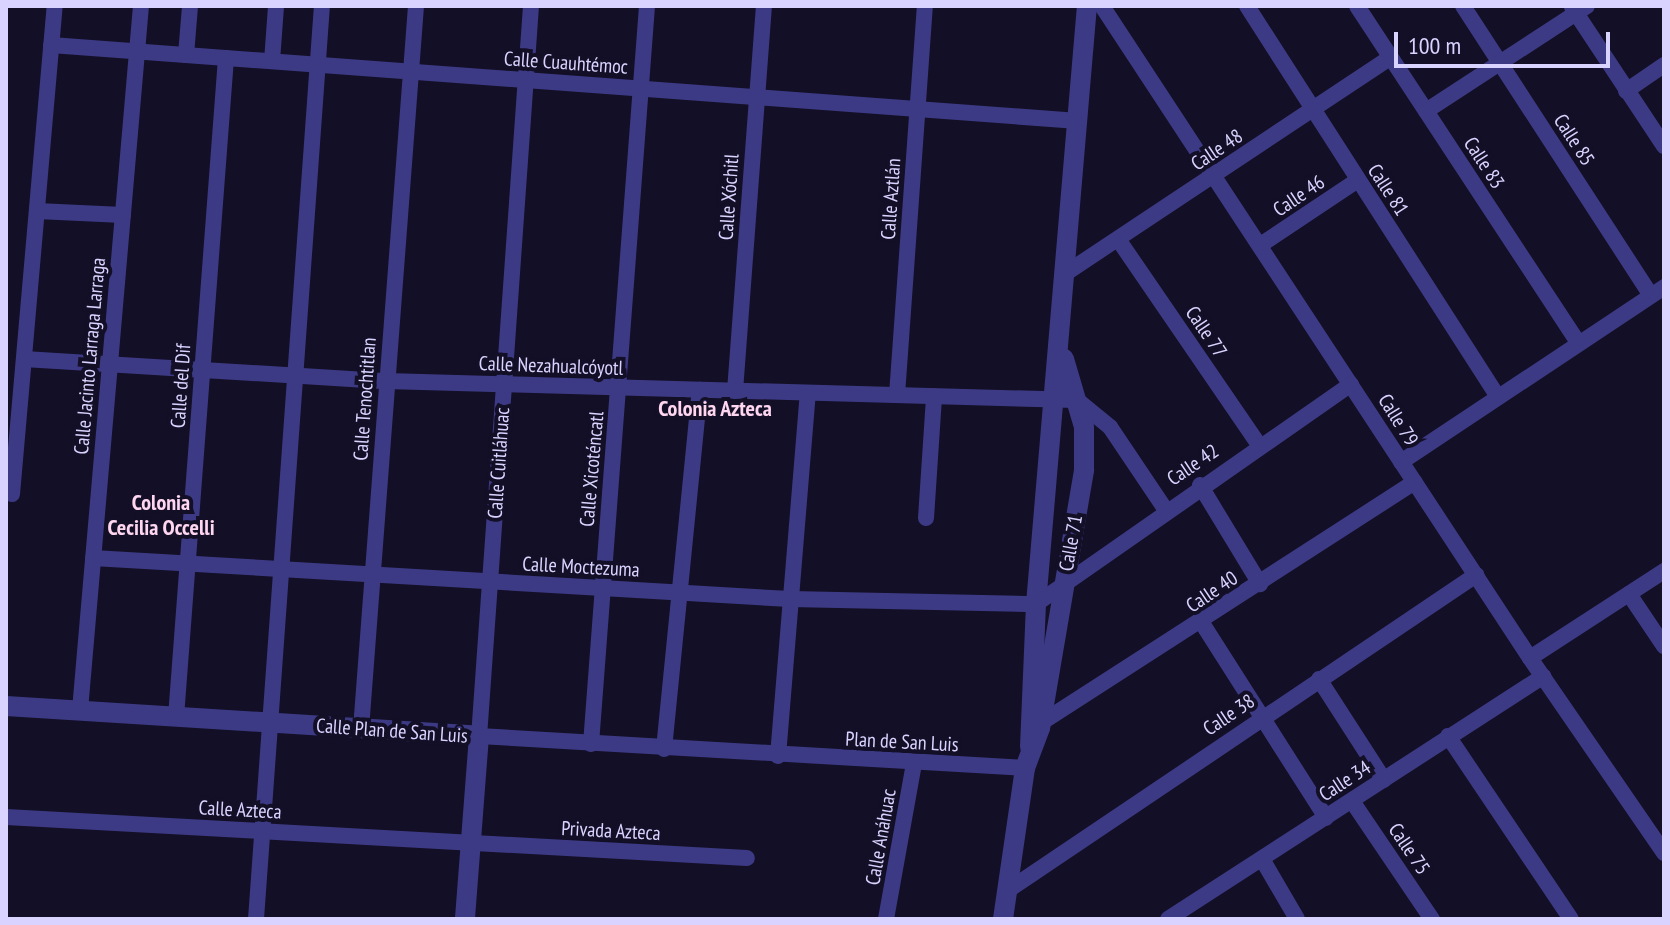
<!DOCTYPE html>
<html>
<head>
<meta charset="utf-8">
<style>
	body { margin:0 }
	#map { position:relative; width:1670px; height:925px; overflow:hidden; background:#130f26; font-family:"PT Sans Narrow",sans-serif }
	div>[style] { position:absolute }
	.minor>* { height:16px; margin:-8px; padding:0 8px; transform-origin:8px; border-radius:8px; background:#3d3a85 }
	.tertiary>* { height:20px; margin:-10px; padding:0 10px; transform-origin:10px; border-radius:10px; background:#3d3a85 }
	span { translate:-50% -50%; white-space:nowrap; text-align:center; line-height:1.15; -webkit-text-stroke:8px #130f26; paint-order:stroke }
	.street-label { font-size:20px; color:#d9d4ff }
	.neighbourhood-label { font-size:22px; color:#ffd6f0; font-weight:700 }
	.frame { position:absolute; inset:0; border:8px solid #d9d4ff; pointer-events:none }
	.scale { position:absolute; left:1394px; top:32px; width:216px; height:36px; box-sizing:border-box; border:4px solid #d9d4ff; border-top:0; padding-left:10px; font-size:24px; line-height:28px; white-space:nowrap; color:#d9d4ff; -webkit-text-stroke:6px #130f26; paint-order:stroke }
</style>
</head>
<body>
<div id="map">
	<div class="minor">
		<div style="left:531px;top:6px;width:732px;rotate:94.07deg"></div>
		<div style="left:479px;top:736px;width:547px;rotate:3.35deg"></div>
		<div style="left:1102px;top:6px;width:780px;rotate:56.72deg"></div>
		<div style="left:1530px;top:658px;width:237px;rotate:55.5deg"></div>
		<div style="left:1247px;top:6px;width:462px;rotate:57.3deg"></div>
		<div style="left:1357px;top:6px;width:402px;rotate:56.7deg"></div>
		<div style="left:1463px;top:6px;width:345px;rotate:57deg"></div>
		<div style="left:1572px;top:7px;width:167px;rotate:56.5deg"></div>
		<div style="left:51px;top:45px;width:1030px;rotate:4.23deg"></div>
		<div style="left:186px;top:55px;width:49px;rotate:-85.3deg"></div>
		<div style="left:272px;top:61px;width:55px;rotate:-85.8deg"></div>
		<div style="left:1626px;top:91px;width:46px;rotate:-34.4deg"></div>
		<div style="left:1426px;top:111px;width:192px;rotate:-33.1deg"></div>
		<div style="left:37px;top:211px;width:86px;rotate:2.7deg"></div>
		<div style="left:1120px;top:242px;width:246px;rotate:55.6deg"></div>
		<div style="left:1262px;top:244px;width:115px;rotate:-33.7deg"></div>
		<div style="left:1066px;top:273px;width:389px;rotate:-33.6deg"></div>
		<div style="left:24px;top:359px;width:363px;rotate:3.5deg"></div>
		<div style="left:386px;top:381px;width:691px;rotate:1.58deg"></div>
		<div style="left:1077px;top:400px;width:43px;rotate:39.3deg"></div>
		<div style="left:1110px;top:427px;width:99px;rotate:56.1deg"></div>
		<div style="left:735px;top:391px;width:386px;rotate:-85.7deg"></div>
		<div style="left:897px;top:395px;width:390px;rotate:-85.9deg"></div>
		<div style="left:1401px;top:462px;width:316px;rotate:-33.6deg"></div>
		<div style="left:1200px;top:485px;width:116px;rotate:58.8deg"></div>
		<div style="left:12px;top:494px;width:490px;rotate:-85deg"></div>
		<div style="left:926px;top:518px;width:122px;rotate:-86.2deg"></div>
		<div style="left:93px;top:558px;width:698px;rotate:3.37deg"></div>
		<div style="left:790px;top:599px;width:246px;rotate:1.2deg"></div>
		<div style="left:1036px;top:604px;width:384px;rotate:-34.9deg"></div>
		<div style="left:1629px;top:594px;width:63px;rotate:56.1deg"></div>
		<div style="left:1202px;top:623px;width:231px;rotate:57.5deg"></div>
		<div style="left:1530px;top:658px;width:160px;rotate:-33deg"></div>
		<div style="left:1319px;top:679px;width:120px;rotate:57.2deg"></div>
		<div style="left:80px;top:710px;width:707px;rotate:-85.05deg"></div>
		<div style="left:176px;top:717px;width:661px;rotate:-85.66deg"></div>
		<div style="left:1033px;top:728px;width:454px;rotate:-32.8deg"></div>
		<div style="left:361px;top:729px;width:725px;rotate:-85.65deg"></div>
		<div style="left:1448px;top:736px;width:220px;rotate:56.1deg"></div>
		<div style="left:591px;top:744px;width:740px;rotate:-85.66deg"></div>
		<div style="left:664px;top:749px;width:361px;rotate:-84.3deg"></div>
		<div style="left:778px;top:756px;width:364px;rotate:-85.3deg"></div>
		<div style="left:1352px;top:801px;width:143px;rotate:55.9deg"></div>
		<div style="left:6px;top:817px;width:742px;rotate:3.17deg"></div>
		<div style="left:1262px;top:859px;width:69px;rotate:59.7deg"></div>
		<div style="left:1007px;top:891px;width:566px;rotate:-33.97deg"></div>
		<div style="left:256px;top:919px;width:915px;rotate:-85.87deg"></div>
		<div style="left:886px;top:919px;width:158px;rotate:-79.8deg"></div>
		<div style="left:1168px;top:919px;width:447px;rotate:-32.9deg"></div>
	</div>
	<div class="tertiary">
		<div style="left:6px;top:706px;width:474px;rotate:3.6deg"></div>
		<div style="left:479px;top:736px;width:184px;rotate:94.4deg"></div>
		<div style="left:1030px;top:747px;width:143px;rotate:-87.6deg"></div>
		<div style="left:1036px;top:604px;width:600px;rotate:-85.13deg"></div>
		<div style="left:1003px;top:919px;width:153px;rotate:-81.7deg"></div>
		<div style="left:1025px;top:768px;width:43px;rotate:-69.4deg"></div>
		<div style="left:1040px;top:728px;width:262px;rotate:-80.3deg"></div>
		<div style="left:1084px;top:470px;width:43px;rotate:-90deg"></div>
		<div style="left:1084px;top:427px;width:71px;rotate:-106.4deg"></div>
	</div>
	<div class="street-label">
		<span style="left:566px;top:63px;rotate:4deg">Calle Cuauhtémoc</span>
		<span style="left:1574px;top:140px;rotate:57deg">Calle 85</span>
		<span style="left:1217px;top:150px;rotate:-34deg">Calle 48</span>
		<span style="left:1484px;top:163px;rotate:57deg">Calle 83</span>
		<span style="left:1388px;top:190px;rotate:57deg">Calle 81</span>
		<span style="left:1299px;top:196px;rotate:-34deg">Calle 46</span>
		<span style="left:729px;top:197px;rotate:-86deg">Calle Xóchitl</span>
		<span style="left:891px;top:199px;rotate:-86deg">Calle Aztlán</span>
		<span style="left:1206px;top:332px;rotate:56deg">Calle 77</span>
		<span style="left:90px;top:356px;rotate:-85deg">Calle Jacinto Larraga Larraga</span>
		<span style="left:551px;top:366px;rotate:2deg">Calle Nezahualcóyotl</span>
		<span style="left:181px;top:386px;rotate:-86deg">Calle del Dif</span>
		<span style="left:365px;top:399px;rotate:-86deg">Calle Tenochtitlan</span>
		<span style="left:1398px;top:420px;rotate:58deg">Calle 79</span>
		<span style="left:499px;top:463px;rotate:-86deg">Calle Cuitláhuac</span>
		<span style="left:1193px;top:465px;rotate:-34deg">Calle 42</span>
		<span style="left:592px;top:469px;rotate:-85deg">Calle Xicoténcatl</span>
		<span style="left:1071px;top:543px;rotate:-80deg">Calle 71</span>
		<span style="left:581px;top:567px;rotate:3deg">Calle Moctezuma</span>
		<span style="left:1212px;top:592px;rotate:-34deg">Calle 40</span>
		<span style="left:1229px;top:715px;rotate:-34deg">Calle 38</span>
		<span style="left:392px;top:731px;rotate:4deg">Calle Plan de San Luis</span>
		<span style="left:902px;top:742px;rotate:3deg">Plan de San Luis</span>
		<span style="left:1345px;top:781px;rotate:-33deg">Calle 34</span>
		<span style="left:240px;top:810px;rotate:3deg">Calle Azteca</span>
		<span style="left:611px;top:831px;rotate:3deg">Privada Azteca</span>
		<span style="left:881px;top:837px;rotate:-80deg">Calle Anáhuac</span>
		<span style="left:1409px;top:849px;rotate:56deg">Calle 75</span>
	</div>
	<div class="neighbourhood-label">
		<span style="left:715px;top:409px">Colonia Azteca</span>
		<span style="left:161px;top:515px">Colonia<br>Cecilia Occelli</span>
	</div>
	<div class="frame"></div>
	<div class="scale">100 m</div>
</div>
</body>
</html>
